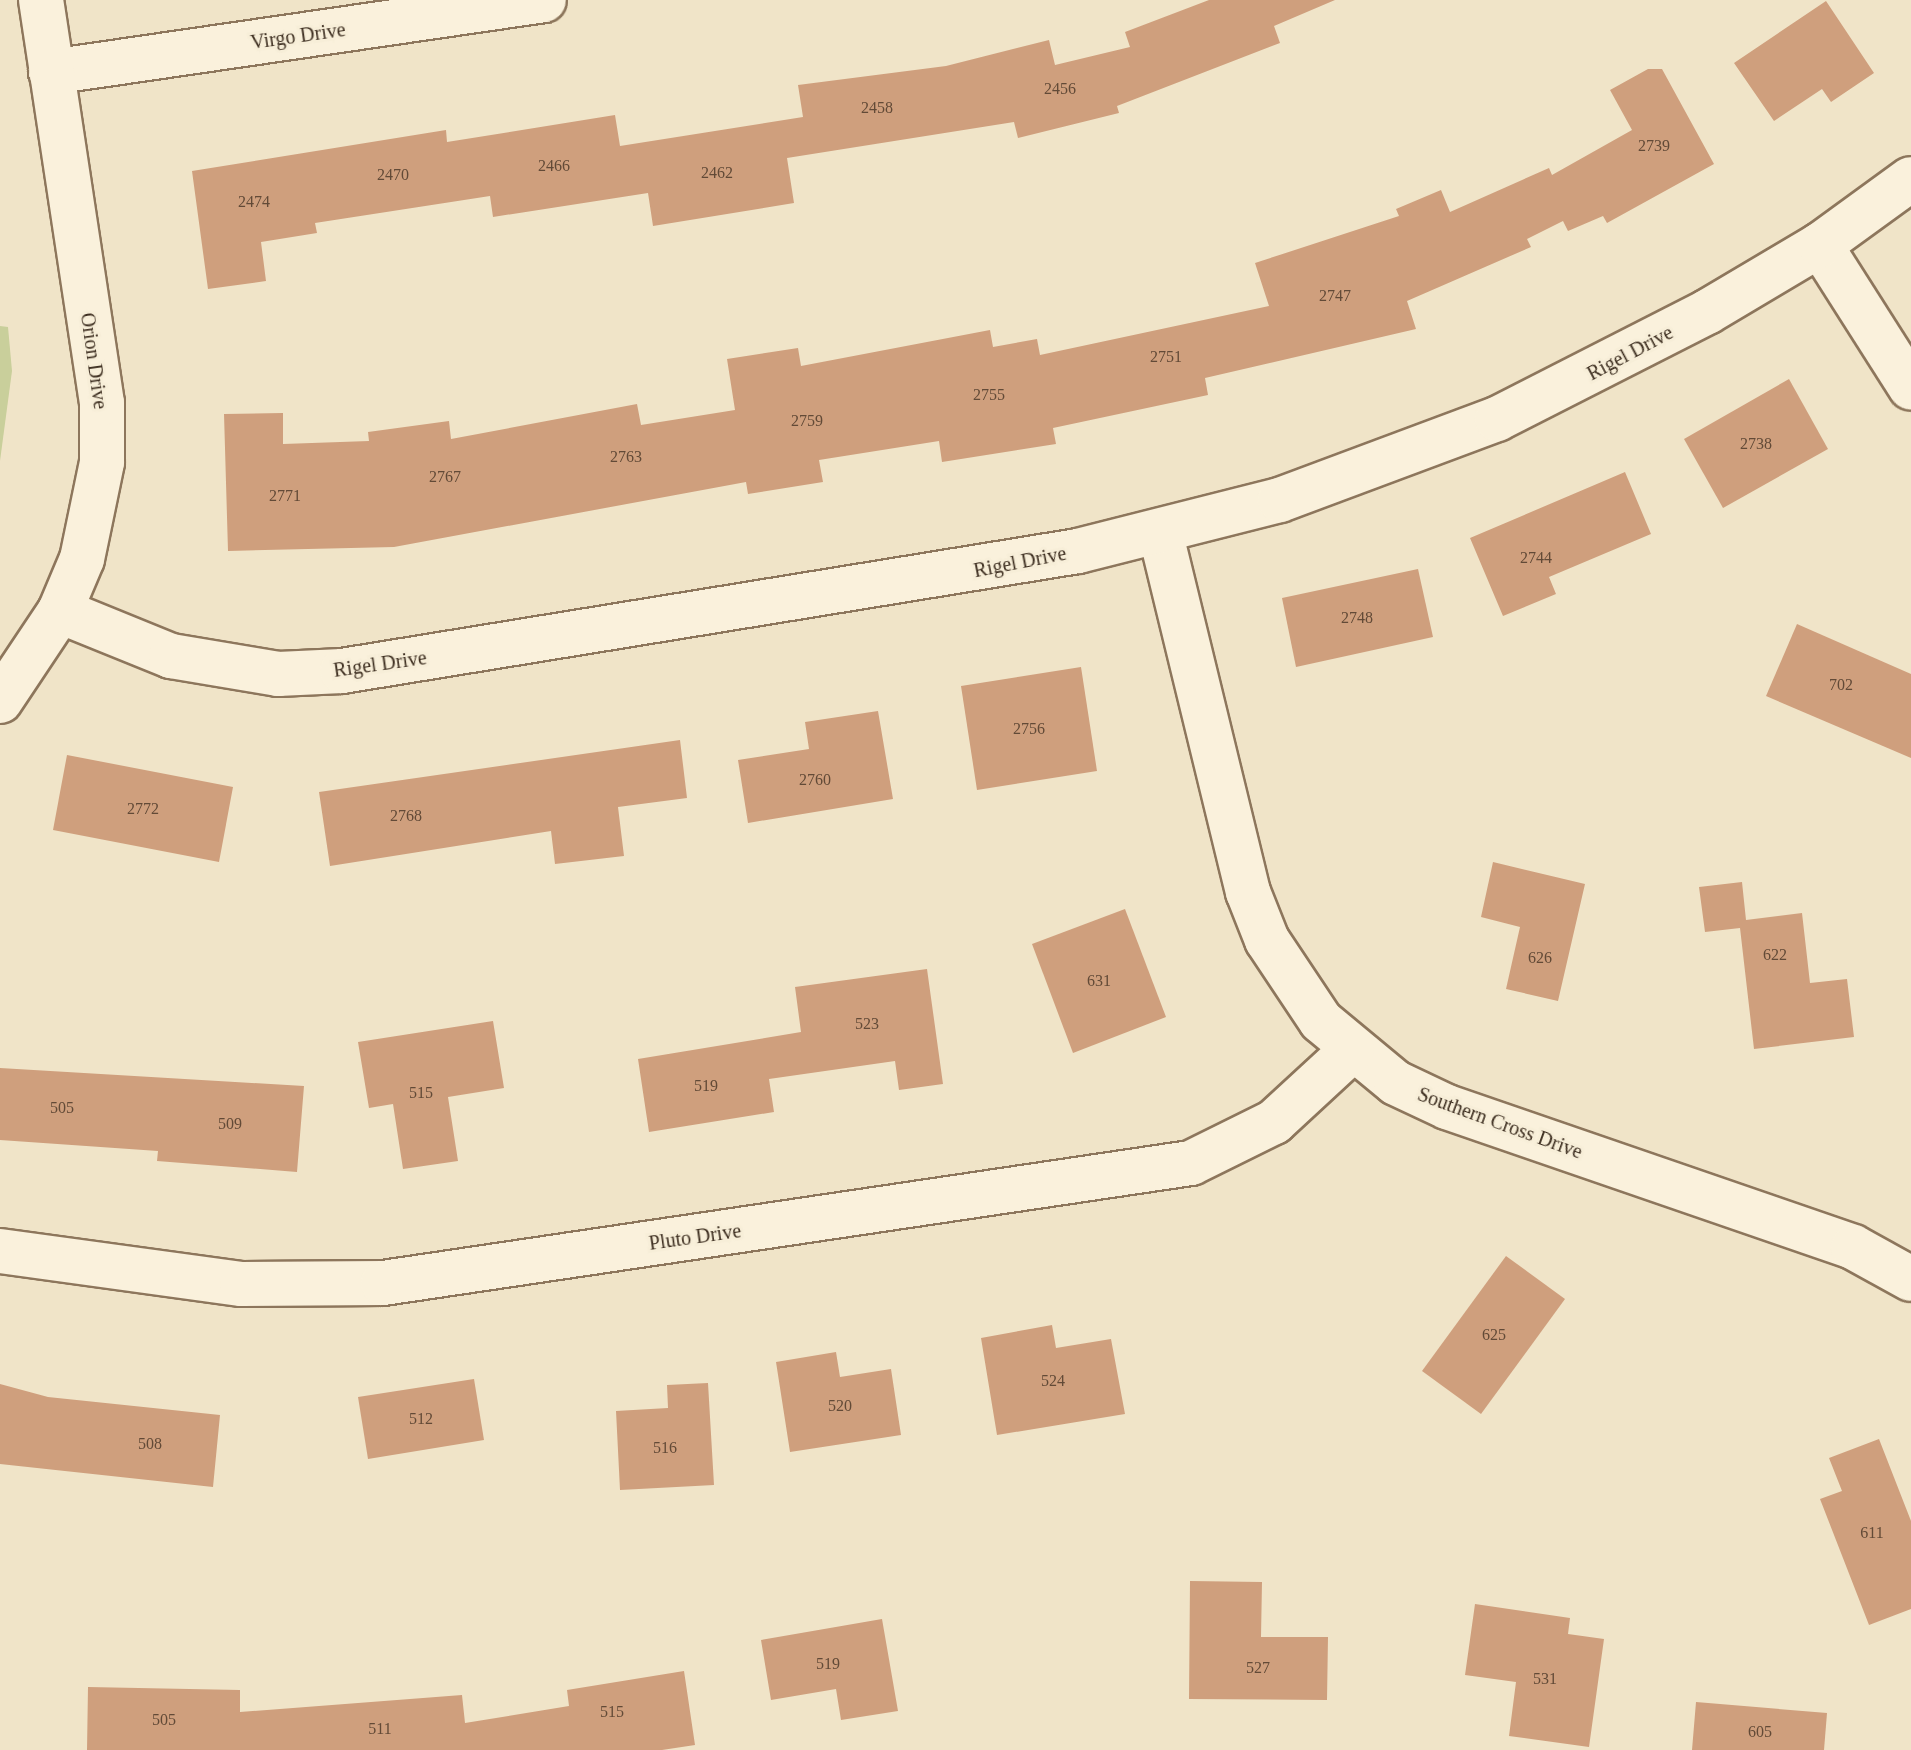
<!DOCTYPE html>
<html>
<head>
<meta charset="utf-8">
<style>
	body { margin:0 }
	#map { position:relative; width:1911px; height:1750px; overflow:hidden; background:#f0e4c8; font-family:Georgia,serif }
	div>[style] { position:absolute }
	.green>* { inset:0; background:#c9cf9b }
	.building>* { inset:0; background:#cf9f7d }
	.roads { filter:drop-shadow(2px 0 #8d765c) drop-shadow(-2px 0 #8d765c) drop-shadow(0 2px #8d765c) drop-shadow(0 -2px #8d765c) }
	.minor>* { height:44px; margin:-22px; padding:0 22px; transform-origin:22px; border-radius:22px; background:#faf1dc }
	span { translate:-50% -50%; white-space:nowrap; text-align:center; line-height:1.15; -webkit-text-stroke:6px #f7eed8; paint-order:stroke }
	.number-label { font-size:16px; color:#624a37 }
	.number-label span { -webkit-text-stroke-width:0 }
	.street-label { font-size:20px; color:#3d2e20 }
</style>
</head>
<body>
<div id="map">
	<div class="green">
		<div style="clip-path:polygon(0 326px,8px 327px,12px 371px,0 461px)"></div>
	</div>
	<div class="building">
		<div style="clip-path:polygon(1209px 0,1335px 0,1274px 26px,1280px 43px,1117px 106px,1119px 113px,1018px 138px,1014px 122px,787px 158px,794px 203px,653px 226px,648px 193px,493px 217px,490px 196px,315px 223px,317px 233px,261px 242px,266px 281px,208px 289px,192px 171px,446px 130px,447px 142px,615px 115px,620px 146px,803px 117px,798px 85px,946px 66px,1049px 40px,1055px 65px,1130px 47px,1125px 32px)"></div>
		<div style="clip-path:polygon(1826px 1px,1874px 73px,1831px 102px,1822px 89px,1774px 121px,1734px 63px)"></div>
		<div style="clip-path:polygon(1648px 69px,1662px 69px,1714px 164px,1607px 223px,1603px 216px,1568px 231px,1563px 221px,1527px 239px,1531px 247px,1407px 301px,1416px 329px,1205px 378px,1208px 395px,1053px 428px,1056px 444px,942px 462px,939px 441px,819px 460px,823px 482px,748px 494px,746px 482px,394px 547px,228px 551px,224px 414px,283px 413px,283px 444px,369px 441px,368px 432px,449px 421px,451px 439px,637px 404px,641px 425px,735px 410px,727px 359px,798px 348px,801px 366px,990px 330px,993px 347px,1037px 339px,1040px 355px,1269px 306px,1255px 263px,1399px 216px,1396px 209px,1441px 190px,1450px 212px,1549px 168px,1552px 175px,1632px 130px,1610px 90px)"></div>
		<div style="clip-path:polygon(1789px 379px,1828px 449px,1723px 508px,1684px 439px)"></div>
		<div style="clip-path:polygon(1625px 472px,1651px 534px,1549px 577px,1556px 594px,1503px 616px,1470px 538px)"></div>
		<div style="clip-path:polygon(1418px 569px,1433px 637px,1296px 667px,1282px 598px)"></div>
		<div style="clip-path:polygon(1797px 624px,1911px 674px,1911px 758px,1766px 696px)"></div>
		<div style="clip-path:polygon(1081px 667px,1097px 771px,977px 790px,961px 686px)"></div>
		<div style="clip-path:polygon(878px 711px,893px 799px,748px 823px,738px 760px,809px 749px,805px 722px)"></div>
		<div style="clip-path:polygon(680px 740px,687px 798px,618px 807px,624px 856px,555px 864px,551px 831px,330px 866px,319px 792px)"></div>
		<div style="clip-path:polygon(67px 755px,233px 787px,219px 862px,53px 830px)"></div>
		<div style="clip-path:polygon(1493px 862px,1585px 884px,1558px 1001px,1506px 989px,1520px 927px,1481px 917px)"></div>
		<div style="clip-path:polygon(1742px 882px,1746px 920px,1802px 913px,1810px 983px,1847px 979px,1854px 1037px,1754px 1049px,1740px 928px,1705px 932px,1699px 887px)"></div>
		<div style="clip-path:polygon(1125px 909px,1166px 1017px,1073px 1053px,1032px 944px)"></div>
		<div style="clip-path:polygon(927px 969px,943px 1084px,899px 1090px,895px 1061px,769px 1079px,774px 1112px,649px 1132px,638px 1059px,801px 1032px,795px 987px)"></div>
		<div style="clip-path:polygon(493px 1021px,504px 1088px,448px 1097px,458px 1161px,403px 1169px,393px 1104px,369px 1108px,358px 1042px)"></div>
		<div style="clip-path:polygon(0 1068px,304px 1086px,297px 1172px,157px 1161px,158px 1151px,0 1140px)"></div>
		<div style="clip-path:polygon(1506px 1256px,1565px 1299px,1481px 1414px,1422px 1371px)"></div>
		<div style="clip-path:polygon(1052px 1325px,1056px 1348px,1111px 1339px,1125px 1414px,997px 1435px,981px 1338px)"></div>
		<div style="clip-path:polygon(836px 1352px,840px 1377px,891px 1369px,901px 1435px,790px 1452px,776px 1362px)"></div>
		<div style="clip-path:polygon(474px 1379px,484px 1440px,368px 1459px,358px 1397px)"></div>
		<div style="clip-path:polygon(708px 1383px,714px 1485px,620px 1490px,616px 1411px,668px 1408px,667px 1385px)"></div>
		<div style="clip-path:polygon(0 1384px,48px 1397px,220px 1415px,213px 1487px,0 1464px)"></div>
		<div style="clip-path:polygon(1879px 1439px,1911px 1521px,1911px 1609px,1869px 1625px,1820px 1499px,1842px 1491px,1829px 1458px)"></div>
		<div style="clip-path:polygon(1190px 1581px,1262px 1582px,1261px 1637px,1328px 1637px,1327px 1700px,1189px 1699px)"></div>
		<div style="clip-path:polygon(1475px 1604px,1570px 1618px,1568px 1634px,1604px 1639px,1589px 1747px,1509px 1736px,1516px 1682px,1465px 1675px)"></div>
		<div style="clip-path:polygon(882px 1619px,898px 1711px,841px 1720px,836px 1689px,771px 1700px,761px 1640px)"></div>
		<div style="clip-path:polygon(684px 1671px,695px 1745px,662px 1750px,87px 1750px,88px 1687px,240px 1690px,240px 1712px,462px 1695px,465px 1723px,569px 1706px,567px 1690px)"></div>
		<div style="clip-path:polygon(1696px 1702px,1827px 1713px,1824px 1750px,1692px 1750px)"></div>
	</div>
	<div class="roads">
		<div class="minor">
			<div style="left:51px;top:72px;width:498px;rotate:-8.3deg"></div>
			<div style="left:1820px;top:245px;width:169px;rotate:57.5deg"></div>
			<div style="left:1160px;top:531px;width:372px;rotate:76.3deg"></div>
			<div style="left:1248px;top:892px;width:52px;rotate:68.4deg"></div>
			<div style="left:1267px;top:940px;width:97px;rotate:56.3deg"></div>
			<div style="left:1321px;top:1021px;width:97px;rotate:39.6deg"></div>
			<div style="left:1396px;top:1083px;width:56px;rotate:25.2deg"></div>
			<div style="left:1447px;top:1107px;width:429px;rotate:19deg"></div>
			<div style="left:1853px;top:1247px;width:66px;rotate:28.9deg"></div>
			<div style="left:60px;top:611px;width:120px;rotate:22.1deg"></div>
			<div style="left:171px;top:656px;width:109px;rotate:9.5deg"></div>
			<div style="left:278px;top:674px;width:64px;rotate:-2.7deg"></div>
			<div style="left:342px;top:671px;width:746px;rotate:-9.26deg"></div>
			<div style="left:1078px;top:551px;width:208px;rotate:-14.2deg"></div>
			<div style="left:1280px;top:500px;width:232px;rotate:-20.5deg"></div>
			<div style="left:1497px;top:419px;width:236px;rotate:-27deg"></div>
			<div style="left:1707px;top:312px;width:131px;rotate:-30.7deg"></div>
			<div style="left:1820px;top:245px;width:112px;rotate:-36deg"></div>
			<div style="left:0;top:701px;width:108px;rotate:-56.3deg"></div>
			<div style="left:60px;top:611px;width:56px;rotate:-67.1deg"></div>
			<div style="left:82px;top:559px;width:99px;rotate:-78.3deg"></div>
			<div style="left:102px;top:462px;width:59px;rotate:-90deg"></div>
			<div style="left:102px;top:403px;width:408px;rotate:-98.6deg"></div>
			<div style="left:0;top:1251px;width:244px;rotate:7.8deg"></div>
			<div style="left:242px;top:1284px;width:141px;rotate:-0.4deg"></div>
			<div style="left:383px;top:1283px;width:817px;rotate:-8.45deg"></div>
			<div style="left:1191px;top:1163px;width:93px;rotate:-26.3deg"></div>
			<div style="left:1274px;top:1122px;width:106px;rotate:-42.7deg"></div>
		</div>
	</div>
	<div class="number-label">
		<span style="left:1060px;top:89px">2456</span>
		<span style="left:877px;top:108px">2458</span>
		<span style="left:1654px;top:146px">2739</span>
		<span style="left:554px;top:166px">2466</span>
		<span style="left:717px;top:173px">2462</span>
		<span style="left:393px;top:175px">2470</span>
		<span style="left:254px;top:202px">2474</span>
		<span style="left:1335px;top:296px">2747</span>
		<span style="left:1166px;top:357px">2751</span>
		<span style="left:989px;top:395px">2755</span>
		<span style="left:807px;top:421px">2759</span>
		<span style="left:1756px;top:444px">2738</span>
		<span style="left:626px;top:457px">2763</span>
		<span style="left:445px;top:477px">2767</span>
		<span style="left:285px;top:496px">2771</span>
		<span style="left:1536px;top:558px">2744</span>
		<span style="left:1357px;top:618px">2748</span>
		<span style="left:1841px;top:685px">702</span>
		<span style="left:1029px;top:729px">2756</span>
		<span style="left:815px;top:780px">2760</span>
		<span style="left:143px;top:809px">2772</span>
		<span style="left:406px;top:816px">2768</span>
		<span style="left:1775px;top:955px">622</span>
		<span style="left:1540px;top:958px">626</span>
		<span style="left:1099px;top:981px">631</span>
		<span style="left:867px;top:1024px">523</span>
		<span style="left:706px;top:1086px">519</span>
		<span style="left:421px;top:1093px">515</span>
		<span style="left:62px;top:1108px">505</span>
		<span style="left:230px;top:1124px">509</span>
		<span style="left:1494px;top:1335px">625</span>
		<span style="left:1053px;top:1381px">524</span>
		<span style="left:840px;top:1406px">520</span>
		<span style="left:421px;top:1419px">512</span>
		<span style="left:150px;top:1444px">508</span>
		<span style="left:665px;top:1448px">516</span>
		<span style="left:1872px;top:1533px">611</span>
		<span style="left:828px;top:1664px">519</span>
		<span style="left:1258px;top:1668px">527</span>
		<span style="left:1545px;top:1679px">531</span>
		<span style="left:612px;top:1712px">515</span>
		<span style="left:164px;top:1720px">505</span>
		<span style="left:380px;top:1729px">511</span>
		<span style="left:1760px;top:1732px">605</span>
	</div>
	<div class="street-label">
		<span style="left:298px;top:36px;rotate:-8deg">Virgo Drive</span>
		<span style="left:1630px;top:353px;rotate:-28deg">Rigel Drive</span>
		<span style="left:94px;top:361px;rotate:82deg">Orion Drive</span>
		<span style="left:1020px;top:562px;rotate:-11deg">Rigel Drive</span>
		<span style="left:380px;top:664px;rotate:-8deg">Rigel Drive</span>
		<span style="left:1500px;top:1123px;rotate:20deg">Southern Cross Drive</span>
		<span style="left:695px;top:1237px;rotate:-8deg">Pluto Drive</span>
	</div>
</div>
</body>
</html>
